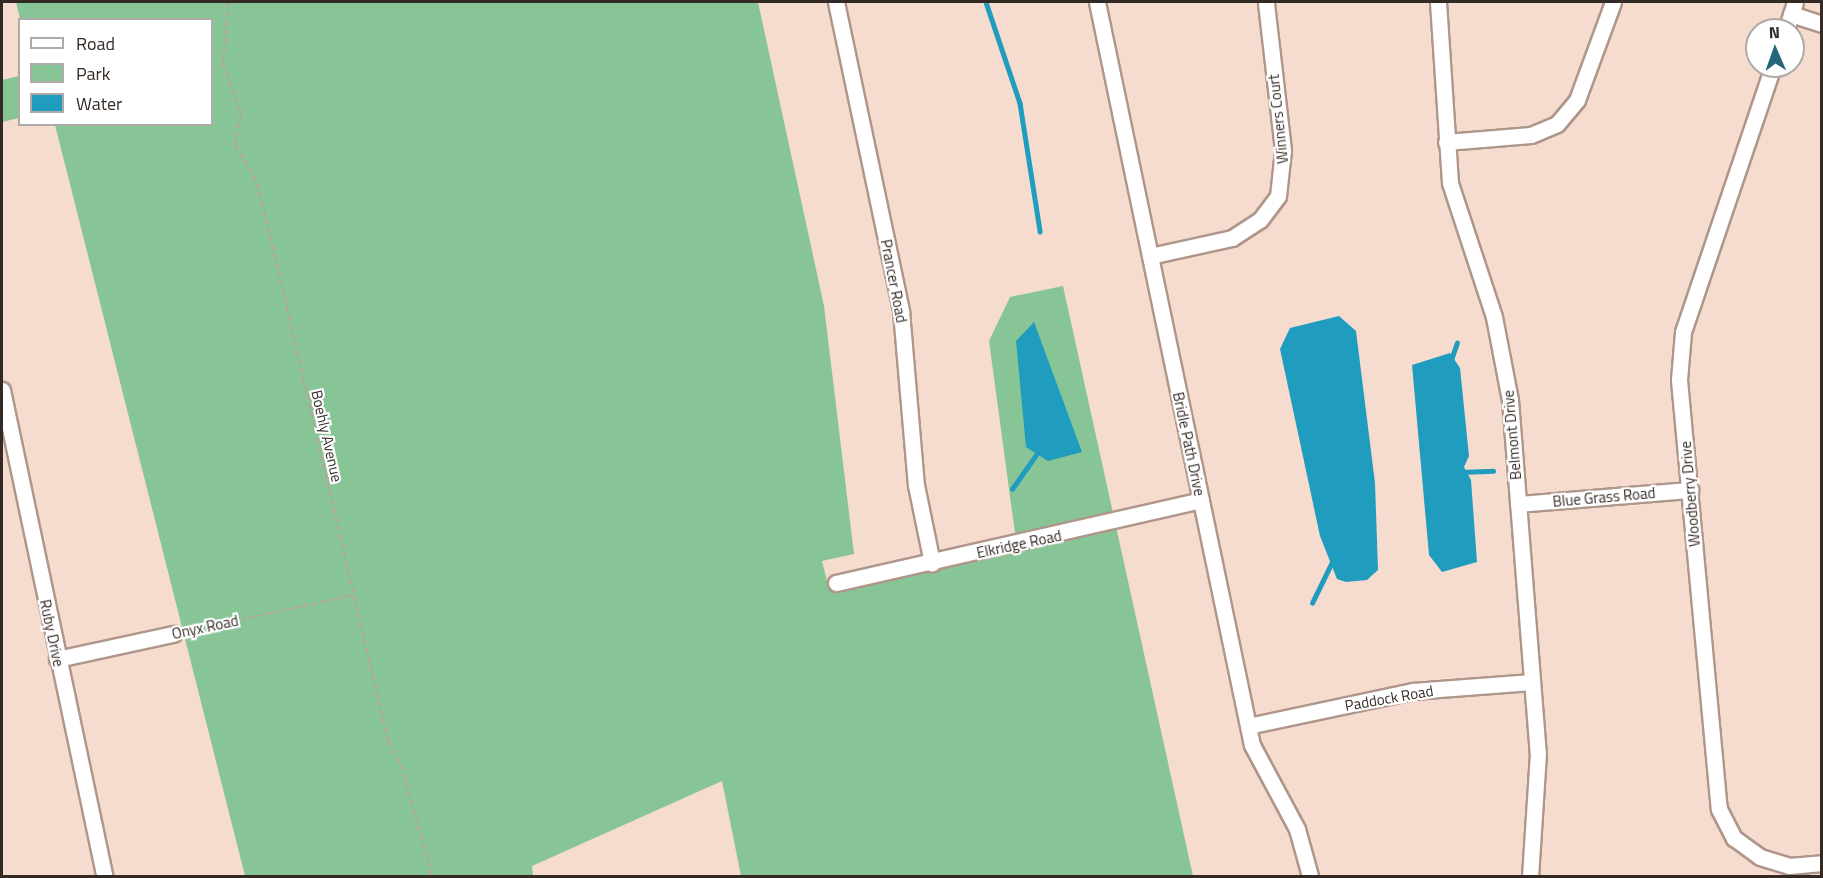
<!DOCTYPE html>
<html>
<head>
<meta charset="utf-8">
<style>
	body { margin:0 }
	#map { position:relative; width:1823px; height:878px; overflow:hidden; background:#f6dccf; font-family:"Titillium Web",sans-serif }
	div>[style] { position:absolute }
	.green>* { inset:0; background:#88c596 }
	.water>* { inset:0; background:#209cbe }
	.stream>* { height:4.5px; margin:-2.25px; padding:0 2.25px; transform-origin:2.25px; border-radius:2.25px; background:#209cbe }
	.path>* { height:2px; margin-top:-1px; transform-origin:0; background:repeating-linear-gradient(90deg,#b8a399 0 6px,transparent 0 9px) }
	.roads { filter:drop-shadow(2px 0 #af968a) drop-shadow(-2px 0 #af968a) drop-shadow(0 2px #af968a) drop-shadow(0 -2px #af968a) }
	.street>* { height:15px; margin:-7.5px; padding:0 7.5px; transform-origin:7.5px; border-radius:7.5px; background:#fff }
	span { translate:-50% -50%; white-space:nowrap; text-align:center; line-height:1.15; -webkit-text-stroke:4.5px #fff; paint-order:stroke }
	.street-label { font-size:15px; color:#342a25 }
	.frame { position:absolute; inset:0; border:3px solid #342a25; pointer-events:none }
	.legend { position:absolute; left:18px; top:18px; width:195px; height:108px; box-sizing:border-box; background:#fff; border:2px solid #aeaaa8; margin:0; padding:8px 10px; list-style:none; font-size:18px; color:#342a25 }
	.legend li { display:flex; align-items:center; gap:12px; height:30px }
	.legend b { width:30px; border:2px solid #aeaaa8 }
	.north { position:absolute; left:1745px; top:18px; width:60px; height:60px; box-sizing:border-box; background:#fff; border:2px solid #aeaaa8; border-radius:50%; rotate:358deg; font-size:16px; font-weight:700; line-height:24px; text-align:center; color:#342a25 }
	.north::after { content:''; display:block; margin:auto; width:21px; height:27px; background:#25667a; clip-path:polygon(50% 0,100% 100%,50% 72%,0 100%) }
</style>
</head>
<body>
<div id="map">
	<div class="green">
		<div style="clip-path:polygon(16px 2px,758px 2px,824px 306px,854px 554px,822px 561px,829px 589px,1017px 548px,989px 341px,1010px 297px,1063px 286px,1193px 876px,741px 876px,722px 781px,532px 866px,533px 876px,245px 876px,55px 125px,212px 124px,212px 20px,20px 19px)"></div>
		<div style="clip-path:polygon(19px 76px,19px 118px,2px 122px,2px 80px)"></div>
	</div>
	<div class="water">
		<div style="clip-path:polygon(1339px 316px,1356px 331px,1375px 483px,1378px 570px,1367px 580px,1346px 582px,1337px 579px,1320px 536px,1280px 349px,1290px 328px)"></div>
		<div style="clip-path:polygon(1034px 322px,1082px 452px,1048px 461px,1026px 447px,1016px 341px)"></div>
		<div style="clip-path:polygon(1450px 353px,1460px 368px,1469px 456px,1464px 467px,1471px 480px,1477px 562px,1442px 572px,1429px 555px,1412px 365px)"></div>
	</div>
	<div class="stream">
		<div style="left:986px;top:2px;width:107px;rotate:71.4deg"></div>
		<div style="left:1020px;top:103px;width:130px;rotate:81.1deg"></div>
		<div style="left:1451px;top:360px;width:18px;rotate:-71deg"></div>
		<div style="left:1460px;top:472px;width:33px;rotate:-2deg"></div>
		<div style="left:1012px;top:489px;width:42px;rotate:-54.8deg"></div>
		<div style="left:1312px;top:603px;width:46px;rotate:-64deg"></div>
	</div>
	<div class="path">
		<div style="left:228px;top:2px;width:62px;rotate:94.6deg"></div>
		<div style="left:223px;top:64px;width:52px;rotate:69.8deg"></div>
		<div style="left:241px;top:113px;width:33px;rotate:101deg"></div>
		<div style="left:235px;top:145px;width:36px;rotate:58deg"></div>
		<div style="left:254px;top:175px;width:36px;rotate:74deg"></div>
		<div style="left:264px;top:210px;width:545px;rotate:76.86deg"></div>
		<div style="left:388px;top:741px;width:27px;rotate:62deg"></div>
		<div style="left:401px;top:765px;width:115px;rotate:74.4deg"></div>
		<div style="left:188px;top:631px;width:170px;rotate:-12.2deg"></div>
	</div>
	<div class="roads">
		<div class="street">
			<div style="left:836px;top:2px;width:316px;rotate:78.1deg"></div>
			<div style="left:901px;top:311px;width:175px;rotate:85.1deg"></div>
			<div style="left:916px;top:485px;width:80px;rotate:78.4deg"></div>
			<div style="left:1097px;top:2px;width:759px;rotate:78.22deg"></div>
			<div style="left:1252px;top:745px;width:95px;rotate:61.8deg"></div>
			<div style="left:1297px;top:829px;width:49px;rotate:74.5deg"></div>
			<div style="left:1438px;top:2px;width:181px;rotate:86.2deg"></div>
			<div style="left:1450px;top:183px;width:141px;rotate:71.8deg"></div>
			<div style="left:1494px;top:317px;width:85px;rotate:79.1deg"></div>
			<div style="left:1510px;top:400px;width:354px;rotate:85.5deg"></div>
			<div style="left:1538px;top:753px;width:123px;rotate:93.7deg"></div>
			<div style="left:1791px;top:14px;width:33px;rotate:18deg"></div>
			<div style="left:1786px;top:30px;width:29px;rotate:-72deg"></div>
			<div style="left:1773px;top:66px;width:281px;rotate:108.7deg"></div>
			<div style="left:1683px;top:332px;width:48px;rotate:94.8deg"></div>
			<div style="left:1679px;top:380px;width:431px;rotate:84.7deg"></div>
			<div style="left:1719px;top:809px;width:33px;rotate:63deg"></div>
			<div style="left:1734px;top:838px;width:32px;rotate:36deg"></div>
			<div style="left:1760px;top:857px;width:30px;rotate:17deg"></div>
			<div style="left:1789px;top:866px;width:33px;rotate:-5deg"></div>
			<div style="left:1446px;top:142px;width:85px;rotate:-4.7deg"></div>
			<div style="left:1531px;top:135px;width:28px;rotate:-23deg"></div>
			<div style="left:1557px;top:124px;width:31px;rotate:-50deg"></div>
			<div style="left:1577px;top:100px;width:104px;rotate:-69.8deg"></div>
			<div style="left:1150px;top:256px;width:84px;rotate:-12.4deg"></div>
			<div style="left:1232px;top:238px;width:33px;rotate:-33deg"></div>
			<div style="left:1260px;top:220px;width:30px;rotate:-53deg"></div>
			<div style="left:1278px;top:196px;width:46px;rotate:-83.8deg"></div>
			<div style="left:1283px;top:150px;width:149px;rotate:-96.6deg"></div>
			<div style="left:2px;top:390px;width:497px;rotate:78.1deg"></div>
			<div style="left:1518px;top:504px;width:173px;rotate:-4.7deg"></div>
			<div style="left:836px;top:583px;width:374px;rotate:-12.8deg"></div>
			<div style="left:57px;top:659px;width:119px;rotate:-12.2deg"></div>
			<div style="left:1248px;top:726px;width:169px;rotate:-12deg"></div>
			<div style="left:1413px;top:691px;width:119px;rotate:-4.3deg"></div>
		</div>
	</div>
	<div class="street-label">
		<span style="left:1278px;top:119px;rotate:-96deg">Winners Court</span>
		<span style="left:894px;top:281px;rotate:79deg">Prancer Road</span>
		<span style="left:1512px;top:435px;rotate:-95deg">Belmont Drive</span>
		<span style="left:327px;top:436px;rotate:77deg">Boehly Avenue</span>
		<span style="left:1189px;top:444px;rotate:78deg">Bridle Path Drive</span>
		<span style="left:1690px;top:494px;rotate:-95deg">Woodberry Drive</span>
		<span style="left:1604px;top:497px;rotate:-5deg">Blue Grass Road</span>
		<span style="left:1019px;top:544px;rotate:-12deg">Elkridge Road</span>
		<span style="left:205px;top:627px;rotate:-12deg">Onyx Road</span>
		<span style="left:52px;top:633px;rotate:78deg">Ruby Drive</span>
		<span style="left:1389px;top:698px;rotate:-10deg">Paddock Road</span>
	</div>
	<div class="frame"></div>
	<ul class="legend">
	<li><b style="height:8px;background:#fff"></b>Road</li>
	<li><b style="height:16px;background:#88c596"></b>Park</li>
	<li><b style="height:16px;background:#209cbe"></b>Water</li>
	</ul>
	<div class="north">N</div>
</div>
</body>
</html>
